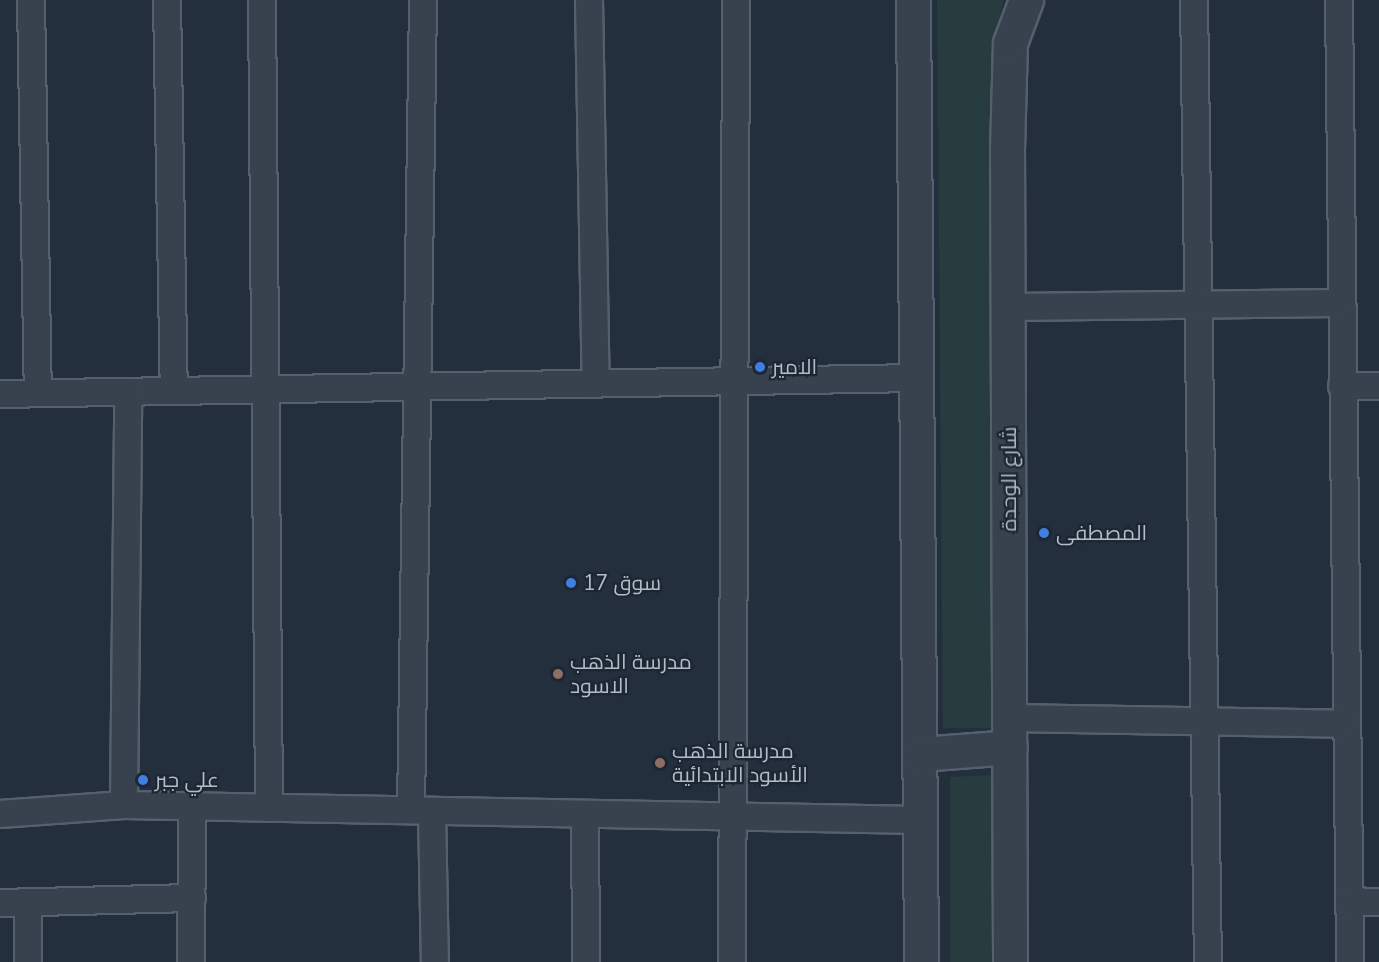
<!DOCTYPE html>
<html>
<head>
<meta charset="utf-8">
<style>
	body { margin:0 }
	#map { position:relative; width:1379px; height:962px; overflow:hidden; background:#242f3e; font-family:"Nunito Sans",Cairo,sans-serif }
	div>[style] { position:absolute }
	.green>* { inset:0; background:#263c3f }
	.roads { filter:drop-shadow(2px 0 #565f6c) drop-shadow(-2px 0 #565f6c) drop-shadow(0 2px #565f6c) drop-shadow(0 -2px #565f6c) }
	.minor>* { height:26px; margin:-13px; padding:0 13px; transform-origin:13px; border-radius:13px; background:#38414e }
	.tertiary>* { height:33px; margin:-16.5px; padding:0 16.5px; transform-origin:16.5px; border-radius:16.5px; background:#38414e }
	.dots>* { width:16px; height:16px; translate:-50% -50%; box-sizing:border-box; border:3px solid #1d2633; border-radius:50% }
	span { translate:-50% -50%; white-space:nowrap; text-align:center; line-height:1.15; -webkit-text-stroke:4.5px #1d2633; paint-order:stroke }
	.poi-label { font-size:21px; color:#b4bcc9 }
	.left { translate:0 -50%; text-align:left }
	.street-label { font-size:21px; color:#b4bcc9 }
</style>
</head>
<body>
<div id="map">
	<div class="green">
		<div style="clip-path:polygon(937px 0,1004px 0,999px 19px,994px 728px,943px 728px)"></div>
		<div style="clip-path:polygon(993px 775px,994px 962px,950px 962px,950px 777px)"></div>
	</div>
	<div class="roads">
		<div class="minor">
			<div style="left:31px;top:0;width:393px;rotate:89deg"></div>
			<div style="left:167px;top:0;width:391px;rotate:89deg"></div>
			<div style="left:262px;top:0;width:808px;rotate:89.5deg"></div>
			<div style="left:589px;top:0;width:384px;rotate:89deg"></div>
			<div style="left:1194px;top:0;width:962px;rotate:89.17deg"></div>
			<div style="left:1339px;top:0;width:962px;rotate:89.34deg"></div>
			<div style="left:1008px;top:307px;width:333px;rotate:-0.7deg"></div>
			<div style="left:1342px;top:386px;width:37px"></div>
			<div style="left:0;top:394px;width:917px;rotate:-1deg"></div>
			<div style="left:1010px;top:718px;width:336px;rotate:1deg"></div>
			<div style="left:124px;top:805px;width:413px;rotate:-89.4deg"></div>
			<div style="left:411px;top:810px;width:810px;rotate:-89.15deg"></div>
			<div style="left:432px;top:811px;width:151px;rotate:88.9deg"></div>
			<div style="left:0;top:814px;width:124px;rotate:-4.2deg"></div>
			<div style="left:124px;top:805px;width:796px;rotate:1.08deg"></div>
			<div style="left:585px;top:814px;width:148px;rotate:89.6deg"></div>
			<div style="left:1349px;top:901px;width:30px;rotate:2deg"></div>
			<div style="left:0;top:903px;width:192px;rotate:-1.5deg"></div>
			<div style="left:28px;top:962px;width:60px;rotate:-90deg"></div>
			<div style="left:191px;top:962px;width:156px;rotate:-89.6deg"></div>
			<div style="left:732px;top:962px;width:962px;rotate:-89.76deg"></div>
		</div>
		<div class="tertiary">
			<div style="left:913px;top:0;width:962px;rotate:89.52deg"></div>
			<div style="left:920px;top:754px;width:90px;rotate:-4.4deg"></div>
			<div style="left:1010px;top:962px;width:812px;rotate:-90.21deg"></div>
			<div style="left:1007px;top:150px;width:107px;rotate:-88.4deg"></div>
			<div style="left:1010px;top:43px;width:46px;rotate:-69.6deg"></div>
		</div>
	</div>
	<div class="dots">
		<div style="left:760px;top:367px;background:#3f7fe0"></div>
		<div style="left:1044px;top:533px;background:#3f7fe0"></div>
		<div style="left:571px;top:583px;background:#3f7fe0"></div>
		<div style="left:558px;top:674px;background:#8d6e63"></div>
		<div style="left:660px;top:763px;background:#8d6e63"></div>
		<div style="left:143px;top:780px;background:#3f7fe0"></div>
	</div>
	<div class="poi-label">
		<span class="left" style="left:772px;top:367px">الامير</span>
		<span class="left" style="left:1056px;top:533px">المصطفى</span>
		<span class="left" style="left:583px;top:583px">سوق 17</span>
		<span class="left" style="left:570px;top:674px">مدرسة الذهب<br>الاسود</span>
		<span class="left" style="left:672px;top:763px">مدرسة الذهب<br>الأسود الابتدائية</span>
		<span class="left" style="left:155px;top:780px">علي جبر</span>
	</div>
	<div class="street-label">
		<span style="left:1009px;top:479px;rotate:-90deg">شارع الوحدة</span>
	</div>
</div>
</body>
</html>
